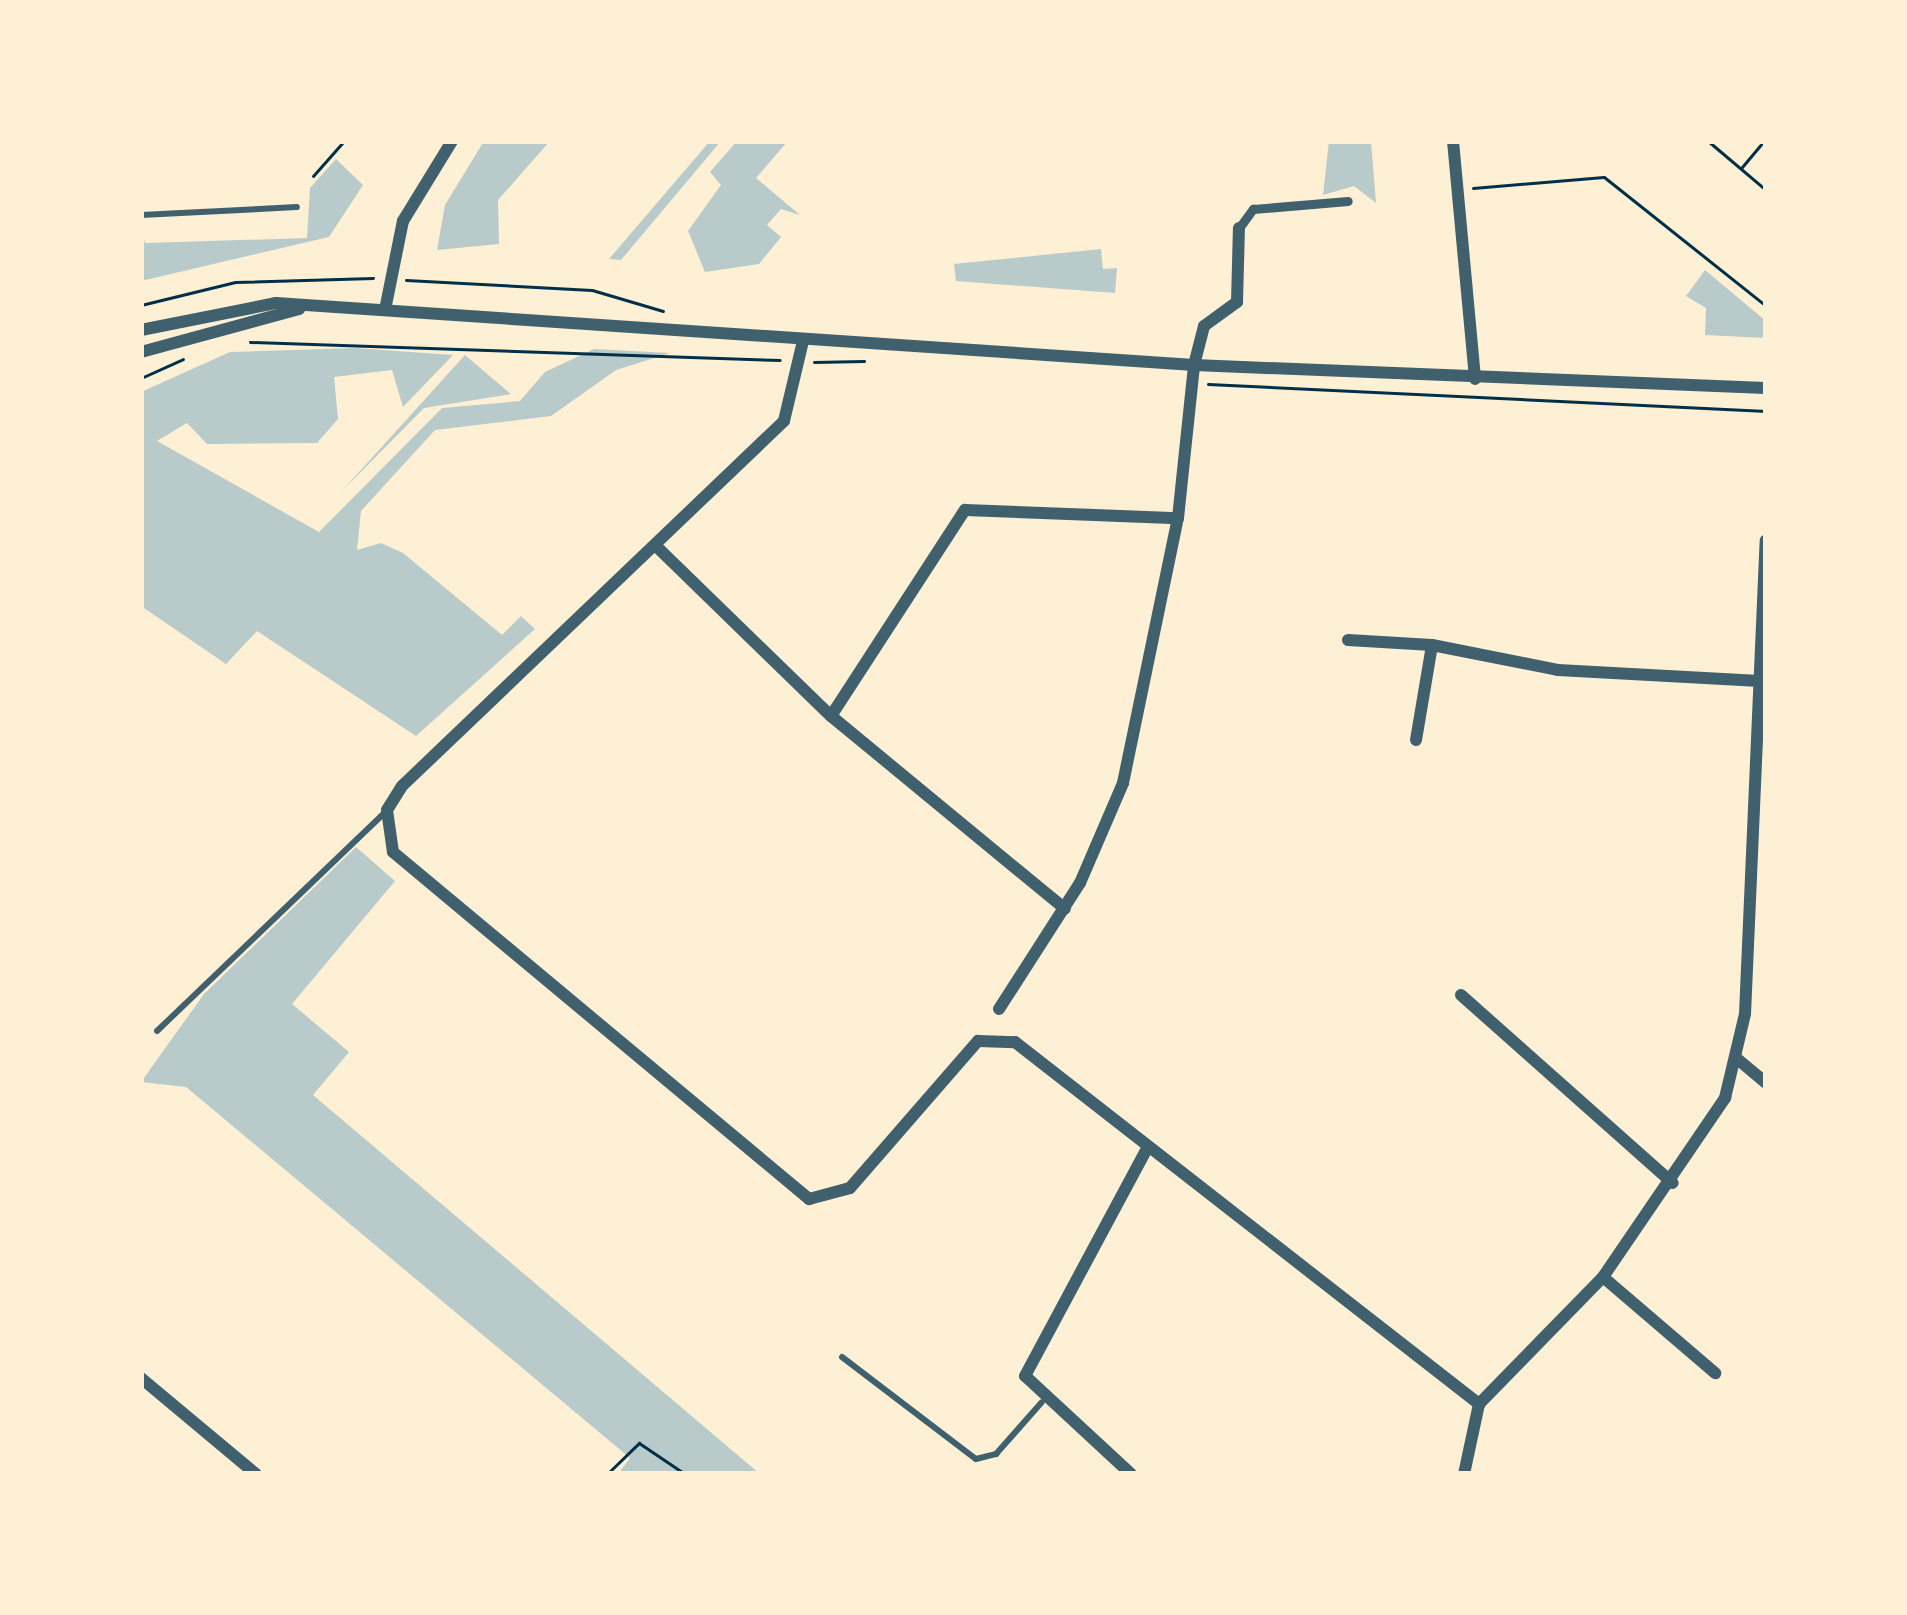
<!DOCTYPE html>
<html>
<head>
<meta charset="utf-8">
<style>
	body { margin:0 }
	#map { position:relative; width:1907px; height:1615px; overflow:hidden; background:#fdf0d5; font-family:"Libre Baskerville",serif }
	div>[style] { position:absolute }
	.green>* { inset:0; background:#b9caca }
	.path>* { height:3px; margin:-1.5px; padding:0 1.5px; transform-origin:1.5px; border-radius:1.5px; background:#003049 }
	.service>* { height:6px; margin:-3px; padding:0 3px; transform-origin:3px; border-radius:3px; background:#3f606c }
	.pedestrian>* { height:9px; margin:-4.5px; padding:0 4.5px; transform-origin:4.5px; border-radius:4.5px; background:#3f606c }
	.minor>* { height:12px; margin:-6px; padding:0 6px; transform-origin:6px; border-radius:6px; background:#3f606c }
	span { translate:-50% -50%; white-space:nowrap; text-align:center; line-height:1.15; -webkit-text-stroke:12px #fdf0d5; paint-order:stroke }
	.frame { position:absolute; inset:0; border:144px solid #fdf0d5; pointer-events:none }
</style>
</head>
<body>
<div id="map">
	<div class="green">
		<div style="clip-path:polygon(484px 141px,550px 141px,498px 200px,499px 244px,437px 250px,445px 205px)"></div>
		<div style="clip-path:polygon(710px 141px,721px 141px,621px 260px,609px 259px)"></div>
		<div style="clip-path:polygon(737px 141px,788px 141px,756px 178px,800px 215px,781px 209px,767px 225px,781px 237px,759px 264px,705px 272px,688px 231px,721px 185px,710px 172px)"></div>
		<div style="clip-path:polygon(1329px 141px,1371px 141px,1376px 203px,1354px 186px,1323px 195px)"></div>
		<div style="clip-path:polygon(336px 159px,363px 185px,329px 237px,141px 281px,141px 224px,145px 243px,307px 238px,310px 188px)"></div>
		<div style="clip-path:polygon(1101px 249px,1103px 269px,1117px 268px,1115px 293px,956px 281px,954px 264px)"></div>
		<div style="clip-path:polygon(1705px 270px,1766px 321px,1766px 338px,1705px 335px,1706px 308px,1686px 296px)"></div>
		<div style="clip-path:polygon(355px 348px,453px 355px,403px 407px,392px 370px,334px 377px,338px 419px,317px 443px,207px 444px,187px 423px,157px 441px,319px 532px,442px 408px,520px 401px,545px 372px,594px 349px,670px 353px,616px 370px,551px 416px,435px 430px,361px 511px,357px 550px,381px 543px,403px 553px,502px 635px,521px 616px,535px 629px,416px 736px,257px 631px,226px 664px,141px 606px,141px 392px,230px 352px)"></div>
		<div style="clip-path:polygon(465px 355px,511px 394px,424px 408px,341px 492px)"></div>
		<div style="clip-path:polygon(356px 847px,395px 881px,292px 1004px,349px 1052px,313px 1095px,760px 1474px,618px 1474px,630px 1458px,186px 1087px,141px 1082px,204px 994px)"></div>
	</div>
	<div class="path">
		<div style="left:1708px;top:141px;width:76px;rotate:40.2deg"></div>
		<div style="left:1742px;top:167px;width:34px;rotate:-50deg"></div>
		<div style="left:313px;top:176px;width:47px;rotate:-48.5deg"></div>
		<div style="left:1473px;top:188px;width:131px;rotate:-4.8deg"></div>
		<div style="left:1604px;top:177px;width:207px;rotate:38.5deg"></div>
		<div style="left:406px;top:280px;width:186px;rotate:3.1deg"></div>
		<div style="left:592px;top:290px;width:74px;rotate:16.5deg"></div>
		<div style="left:141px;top:305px;width:97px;rotate:-13.7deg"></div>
		<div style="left:235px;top:282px;width:138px;rotate:-1.7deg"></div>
		<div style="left:250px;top:342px;width:530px;rotate:1.95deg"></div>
		<div style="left:814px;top:362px;width:50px;rotate:-1.1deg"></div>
		<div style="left:141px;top:378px;width:46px;rotate:-24.3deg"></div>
		<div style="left:1208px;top:384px;width:559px;rotate:2.77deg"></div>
		<div style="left:607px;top:1474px;width:45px;rotate:-44.1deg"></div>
		<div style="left:639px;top:1443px;width:55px;rotate:34deg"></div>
	</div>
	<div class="service">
		<div style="left:141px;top:215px;width:156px;rotate:-2.9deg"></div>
		<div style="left:157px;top:1031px;width:315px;rotate:-43.8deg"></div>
		<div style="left:842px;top:1357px;width:168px;rotate:37.3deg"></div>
		<div style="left:976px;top:1459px;width:21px;rotate:-14deg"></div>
		<div style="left:996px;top:1454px;width:69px;rotate:-48.5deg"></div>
	</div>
	<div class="pedestrian">
		<div style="left:1239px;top:228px;width:24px;rotate:-54deg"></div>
		<div style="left:1253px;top:209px;width:95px;rotate:-4.8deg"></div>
	</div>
	<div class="minor">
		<div style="left:1453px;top:141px;width:239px;rotate:84.7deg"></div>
		<div style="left:385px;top:310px;width:91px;rotate:-78.6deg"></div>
		<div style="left:403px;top:221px;width:94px;rotate:-58.5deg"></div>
		<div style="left:141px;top:330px;width:138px;rotate:-11.3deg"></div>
		<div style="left:276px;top:303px;width:920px;rotate:3.86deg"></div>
		<div style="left:1194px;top:365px;width:572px;rotate:2.3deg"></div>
		<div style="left:803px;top:341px;width:82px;rotate:103.4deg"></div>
		<div style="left:784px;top:421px;width:528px;rotate:136.3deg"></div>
		<div style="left:402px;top:786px;width:28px;rotate:122deg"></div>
		<div style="left:387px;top:810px;width:42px;rotate:81.9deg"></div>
		<div style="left:393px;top:852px;width:542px;rotate:39.83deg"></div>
		<div style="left:809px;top:1199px;width:42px;rotate:-15deg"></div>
		<div style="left:850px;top:1188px;width:195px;rotate:-49deg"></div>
		<div style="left:978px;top:1041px;width:37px;rotate:2deg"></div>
		<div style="left:1015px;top:1042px;width:589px;rotate:37.96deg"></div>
		<div style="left:1479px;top:1404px;width:72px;rotate:102.1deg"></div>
		<div style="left:141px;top:352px;width:164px;rotate:-15.2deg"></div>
		<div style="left:656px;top:546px;width:244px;rotate:44.2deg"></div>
		<div style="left:831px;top:716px;width:303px;rotate:39.5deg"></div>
		<div style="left:1348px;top:640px;width:84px;rotate:3.4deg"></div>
		<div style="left:831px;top:716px;width:246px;rotate:-57deg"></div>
		<div style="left:965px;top:510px;width:213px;rotate:2.2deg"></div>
		<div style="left:1416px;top:740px;width:96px;rotate:-80.4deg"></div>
		<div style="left:1432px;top:645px;width:128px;rotate:11.2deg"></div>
		<div style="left:1558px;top:670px;width:202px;rotate:3.1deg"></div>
		<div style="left:1461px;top:995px;width:283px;rotate:41.6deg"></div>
		<div style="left:999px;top:1009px;width:150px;rotate:-57.3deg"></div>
		<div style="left:1080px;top:883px;width:109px;rotate:-66.7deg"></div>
		<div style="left:1123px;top:783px;width:271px;rotate:-78.3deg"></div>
		<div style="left:1178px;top:518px;width:154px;rotate:-84deg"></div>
		<div style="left:1194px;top:365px;width:40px;rotate:-75.6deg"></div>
		<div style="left:1204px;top:326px;width:41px;rotate:-36deg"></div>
		<div style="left:1237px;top:302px;width:74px;rotate:-88.5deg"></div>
		<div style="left:1735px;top:1057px;width:40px;rotate:40deg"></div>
		<div style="left:1603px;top:1277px;width:148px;rotate:40.6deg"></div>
		<div style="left:141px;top:1378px;width:150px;rotate:39.9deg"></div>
		<div style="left:1479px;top:1404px;width:177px;rotate:-45.7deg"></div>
		<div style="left:1603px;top:1277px;width:217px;rotate:-55.7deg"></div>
		<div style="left:1725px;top:1098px;width:86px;rotate:-76.6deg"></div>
		<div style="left:1745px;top:1014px;width:474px;rotate:-87.5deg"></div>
		<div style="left:1131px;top:1474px;width:144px;rotate:-137.2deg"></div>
		<div style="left:1025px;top:1376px;width:260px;rotate:-61.8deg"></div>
	</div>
	<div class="frame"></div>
</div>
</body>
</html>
